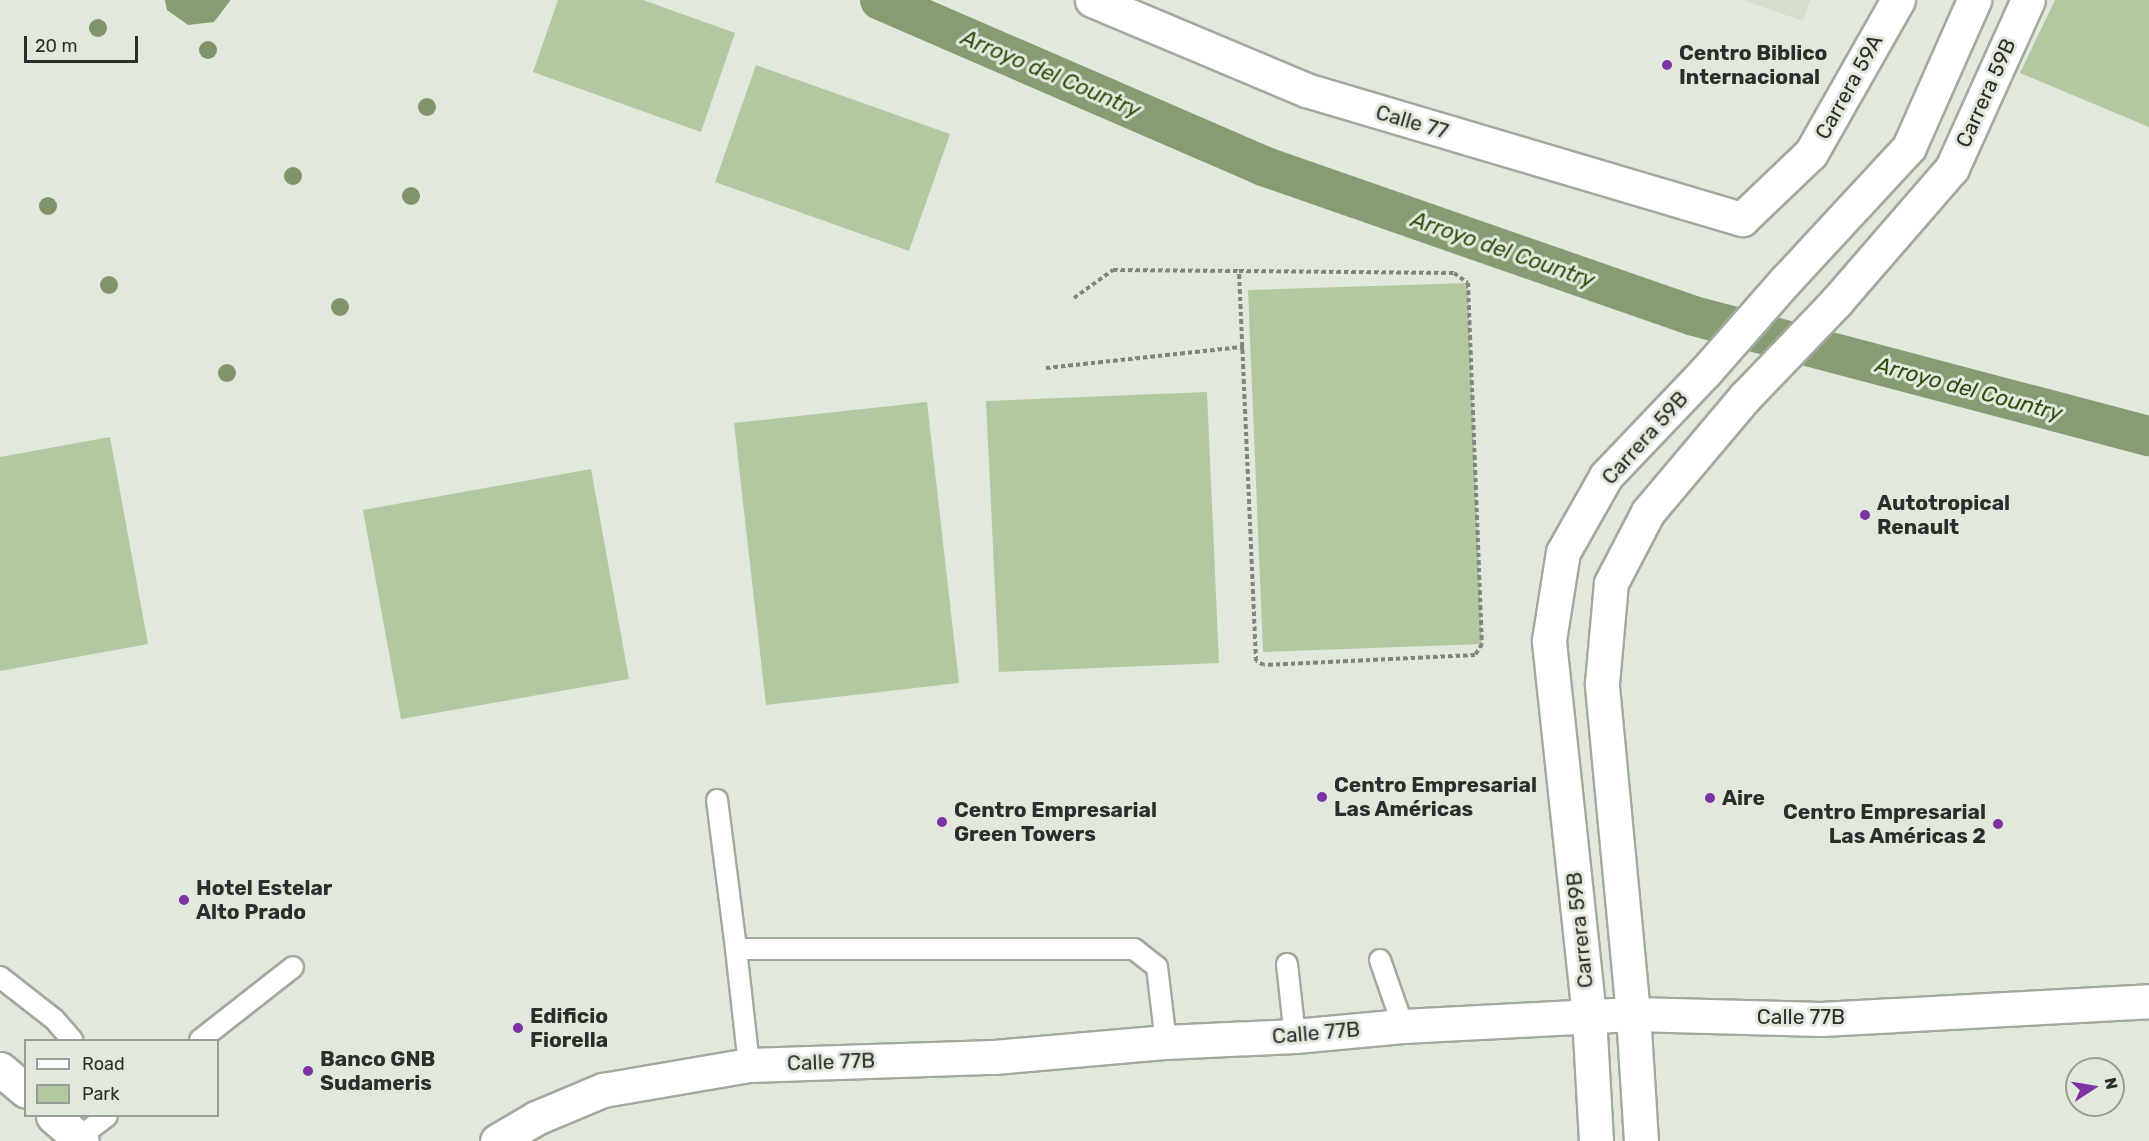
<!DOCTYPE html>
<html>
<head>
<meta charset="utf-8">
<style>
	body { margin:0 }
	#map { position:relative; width:2149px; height:1141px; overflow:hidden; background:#e1e9dc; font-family:Rubik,sans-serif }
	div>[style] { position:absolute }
	.built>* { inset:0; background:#d4decb }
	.green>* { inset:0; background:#b2c8a1 }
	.water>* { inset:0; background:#869d74 }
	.canal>* { height:40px; margin:-20px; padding:0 20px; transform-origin:20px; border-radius:20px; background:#869d74 }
	.path>* { height:4px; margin-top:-2px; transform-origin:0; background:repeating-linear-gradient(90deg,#81867e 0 4.5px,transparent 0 7.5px) }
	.roads { filter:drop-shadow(2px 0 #a2a99d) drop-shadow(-2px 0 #a2a99d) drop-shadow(0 2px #a2a99d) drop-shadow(0 -2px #a2a99d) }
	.lane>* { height:20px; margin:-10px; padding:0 10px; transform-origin:10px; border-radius:10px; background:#fff }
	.street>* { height:33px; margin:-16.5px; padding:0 16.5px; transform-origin:16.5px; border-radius:16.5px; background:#fff }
	.secondary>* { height:33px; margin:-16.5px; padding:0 16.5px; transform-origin:16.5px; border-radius:16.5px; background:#fff }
	.trees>* { width:18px; height:18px; margin:-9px; border-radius:50%; background:#80946c }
	.dots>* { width:16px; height:16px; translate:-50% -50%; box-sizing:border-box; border:3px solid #e1e9dc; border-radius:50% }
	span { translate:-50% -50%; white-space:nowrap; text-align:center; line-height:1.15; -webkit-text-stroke:6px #e1e9dc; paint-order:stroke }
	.poi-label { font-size:21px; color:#2b2e29; font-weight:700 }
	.left { translate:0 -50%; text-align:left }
	.right { translate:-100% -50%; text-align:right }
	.street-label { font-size:21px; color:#2b2e29 }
	.water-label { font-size:22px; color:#2f4c0e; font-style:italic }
	.legend { position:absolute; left:24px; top:1039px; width:195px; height:78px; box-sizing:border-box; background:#e1e9dc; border:2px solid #989e94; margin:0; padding:8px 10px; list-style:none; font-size:18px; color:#2b2e29 }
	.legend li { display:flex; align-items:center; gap:12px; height:30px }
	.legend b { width:30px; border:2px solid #989e94 }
	.north { position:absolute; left:2065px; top:1057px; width:60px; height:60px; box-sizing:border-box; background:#e1e9dc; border:2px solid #989e94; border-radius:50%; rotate:78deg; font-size:16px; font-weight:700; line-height:24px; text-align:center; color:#2b2e29 }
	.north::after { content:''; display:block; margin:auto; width:21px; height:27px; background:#7e33a4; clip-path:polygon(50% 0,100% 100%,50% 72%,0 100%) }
	.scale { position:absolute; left:24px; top:36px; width:114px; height:27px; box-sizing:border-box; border:3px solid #2b2e29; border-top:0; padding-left:8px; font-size:18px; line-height:21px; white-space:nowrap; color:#2b2e29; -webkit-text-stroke:4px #e1e9dc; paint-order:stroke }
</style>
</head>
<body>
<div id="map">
	<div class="built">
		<div style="clip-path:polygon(1742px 0,1810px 0,1803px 21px)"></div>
	</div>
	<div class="green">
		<div style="clip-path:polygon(558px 0,643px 0,735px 33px,701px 132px,533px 72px)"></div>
		<div style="clip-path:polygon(2055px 0,2149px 0,2149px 127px,2020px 73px)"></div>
		<div style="clip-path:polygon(756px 65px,950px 134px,909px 251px,715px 182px)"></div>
		<div style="clip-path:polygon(1468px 283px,1482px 644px,1263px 652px,1248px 290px)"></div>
		<div style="clip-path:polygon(1207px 392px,1219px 663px,999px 672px,986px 401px)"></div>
		<div style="clip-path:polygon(927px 402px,959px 683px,766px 705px,734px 423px)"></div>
		<div style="clip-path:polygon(110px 437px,148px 644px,0 671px,0 457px)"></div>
		<div style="clip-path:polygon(591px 469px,629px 679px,401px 719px,363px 510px)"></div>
	</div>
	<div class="water">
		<div style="clip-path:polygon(165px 0,230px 0,230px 1px,214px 22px,188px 25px,167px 10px)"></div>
	</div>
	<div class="canal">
		<div style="left:880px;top:0;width:417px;rotate:23.4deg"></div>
		<div style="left:1263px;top:166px;width:456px;rotate:19.2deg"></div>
		<div style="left:1694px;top:316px;width:471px;rotate:14.8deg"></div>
	</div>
	<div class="path">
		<div style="left:1074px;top:298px;width:48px;rotate:-35.7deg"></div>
		<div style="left:1113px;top:270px;width:126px;rotate:0.5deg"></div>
		<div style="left:1239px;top:271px;width:215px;rotate:0.5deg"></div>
		<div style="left:1454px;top:273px;width:17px;rotate:36deg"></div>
		<div style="left:1468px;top:283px;width:361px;rotate:87.8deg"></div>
		<div style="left:1482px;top:644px;width:13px;rotate:122deg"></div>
		<div style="left:1475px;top:655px;width:211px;rotate:177.3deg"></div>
		<div style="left:1264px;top:665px;width:9px;rotate:-153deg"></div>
		<div style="left:1256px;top:661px;width:390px;rotate:-92.5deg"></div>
		<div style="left:1046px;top:368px;width:199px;rotate:-6.1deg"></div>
	</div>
	<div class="roads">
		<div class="lane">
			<div style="left:717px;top:800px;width:150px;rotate:82.7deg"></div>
			<div style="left:1380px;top:960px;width:70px;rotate:70.8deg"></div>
			<div style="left:1287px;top:964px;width:72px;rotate:83.7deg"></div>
			<div style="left:0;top:977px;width:68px;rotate:37.9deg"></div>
			<div style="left:54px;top:1019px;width:28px;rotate:49deg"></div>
			<div style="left:200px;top:1040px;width:118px;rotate:-38.1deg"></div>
			<div style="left:749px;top:1065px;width:117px;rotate:-96.4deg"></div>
			<div style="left:736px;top:949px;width:398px"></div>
			<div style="left:1134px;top:949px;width:29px;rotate:38deg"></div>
			<div style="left:1157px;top:967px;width:76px;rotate:83.2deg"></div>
			<div style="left:78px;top:1138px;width:36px;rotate:-37deg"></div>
		</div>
		<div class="street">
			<div style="left:1092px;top:0;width:232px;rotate:22.8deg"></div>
			<div style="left:1306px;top:90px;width:455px;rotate:16.5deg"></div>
			<div style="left:1742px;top:219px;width:95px;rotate:-43.7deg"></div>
			<div style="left:1811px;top:153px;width:176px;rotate:-60.4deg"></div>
			<div style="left:497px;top:1141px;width:45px;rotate:-30.5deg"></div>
			<div style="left:536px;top:1118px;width:73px;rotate:-22.7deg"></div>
			<div style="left:603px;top:1090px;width:148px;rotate:-9.7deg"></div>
			<div style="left:749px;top:1065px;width:245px;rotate:-1.9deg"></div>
			<div style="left:994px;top:1057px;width:173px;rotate:-5deg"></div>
			<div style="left:1166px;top:1042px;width:129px;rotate:-2.7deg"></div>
			<div style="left:1295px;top:1036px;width:108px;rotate:-5.3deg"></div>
			<div style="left:1403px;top:1026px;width:230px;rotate:-3deg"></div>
			<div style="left:1633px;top:1014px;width:188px;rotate:1.5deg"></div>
			<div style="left:1821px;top:1019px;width:328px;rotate:-3.1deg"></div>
		</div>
		<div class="secondary">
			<div style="left:0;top:1069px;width:34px;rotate:40deg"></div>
			<div style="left:53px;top:1116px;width:38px;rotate:41deg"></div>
			<div style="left:1596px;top:1141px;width:125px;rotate:-93.2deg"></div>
			<div style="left:1589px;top:1016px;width:378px;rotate:-96.1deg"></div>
			<div style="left:1549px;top:640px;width:89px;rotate:-81deg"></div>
			<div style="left:1563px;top:552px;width:87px;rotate:-60.5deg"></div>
			<div style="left:1606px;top:476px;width:145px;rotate:-46.4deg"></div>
			<div style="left:1706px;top:371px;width:121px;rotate:-48.7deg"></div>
			<div style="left:1786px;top:280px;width:181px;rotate:-47.2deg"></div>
			<div style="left:1909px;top:147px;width:161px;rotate:-66.1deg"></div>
			<div style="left:1641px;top:1141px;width:127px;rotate:-93.6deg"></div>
			<div style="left:1633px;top:1014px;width:332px;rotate:-95.4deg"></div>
			<div style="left:1602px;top:683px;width:100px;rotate:-84.9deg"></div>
			<div style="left:1611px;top:583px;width:80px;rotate:-62.5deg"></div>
			<div style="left:1648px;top:512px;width:150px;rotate:-49.9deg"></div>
			<div style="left:1745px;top:397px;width:132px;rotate:-46.2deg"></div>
			<div style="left:1836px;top:302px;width:177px;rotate:-49.1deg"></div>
			<div style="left:1952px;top:168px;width:184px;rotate:-65.7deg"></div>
		</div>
	</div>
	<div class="trees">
		<div style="left:98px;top:28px"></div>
		<div style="left:208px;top:50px"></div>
		<div style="left:427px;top:107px"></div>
		<div style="left:293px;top:176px"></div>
		<div style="left:411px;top:196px"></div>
		<div style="left:48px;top:206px"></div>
		<div style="left:109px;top:285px"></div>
		<div style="left:340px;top:307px"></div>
		<div style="left:227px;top:373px"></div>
	</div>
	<div class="dots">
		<div style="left:1667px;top:65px;background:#7e33a4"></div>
		<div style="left:1865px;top:515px;background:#7e33a4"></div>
		<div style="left:1322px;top:797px;background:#7e33a4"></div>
		<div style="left:1710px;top:798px;background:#7e33a4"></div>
		<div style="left:942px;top:822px;background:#7e33a4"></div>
		<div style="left:1998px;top:824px;background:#7e33a4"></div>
		<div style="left:184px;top:900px;background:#7e33a4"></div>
		<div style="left:518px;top:1028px;background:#7e33a4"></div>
		<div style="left:308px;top:1071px;background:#7e33a4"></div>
	</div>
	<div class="poi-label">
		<span class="left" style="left:1679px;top:65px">Centro Biblico<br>Internacional</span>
		<span class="left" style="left:1877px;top:515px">Autotropical<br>Renault</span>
		<span class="left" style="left:1334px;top:797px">Centro Empresarial<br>Las Américas</span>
		<span class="left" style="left:1722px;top:798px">Aire</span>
		<span class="left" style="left:954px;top:822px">Centro Empresarial<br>Green Towers</span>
		<span class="right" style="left:1986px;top:824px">Centro Empresarial<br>Las Américas 2</span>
		<span class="left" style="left:196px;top:900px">Hotel Estelar<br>Alto Prado</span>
		<span class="left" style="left:530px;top:1028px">Edificio<br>Fiorella</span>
		<span class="left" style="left:320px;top:1071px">Banco GNB<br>Sudameris</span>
	</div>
	<div class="street-label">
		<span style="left:1849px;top:87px;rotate:-61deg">Carrera 59A</span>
		<span style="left:1986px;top:93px;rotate:-66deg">Carrera 59B</span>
		<span style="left:1412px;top:122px;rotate:16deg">Calle 77</span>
		<span style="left:1645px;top:438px;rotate:-48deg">Carrera 59B</span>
		<span style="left:1580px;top:930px;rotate:-96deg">Carrera 59B</span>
		<span style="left:1801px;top:1017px">Calle 77B</span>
		<span style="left:1316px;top:1033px;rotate:-5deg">Calle 77B</span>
		<span style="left:831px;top:1062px;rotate:-2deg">Calle 77B</span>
	</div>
	<div class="water-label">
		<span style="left:1051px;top:74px;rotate:23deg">Arroyo del Country</span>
		<span style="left:1503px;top:250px;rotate:19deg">Arroyo del Country</span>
		<span style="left:1969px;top:389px;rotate:15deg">Arroyo del Country</span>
	</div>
	<ul class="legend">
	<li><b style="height:8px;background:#fff"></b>Road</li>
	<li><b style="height:16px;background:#b2c8a1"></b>Park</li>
	</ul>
	<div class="north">N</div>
	<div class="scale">20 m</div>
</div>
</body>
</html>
